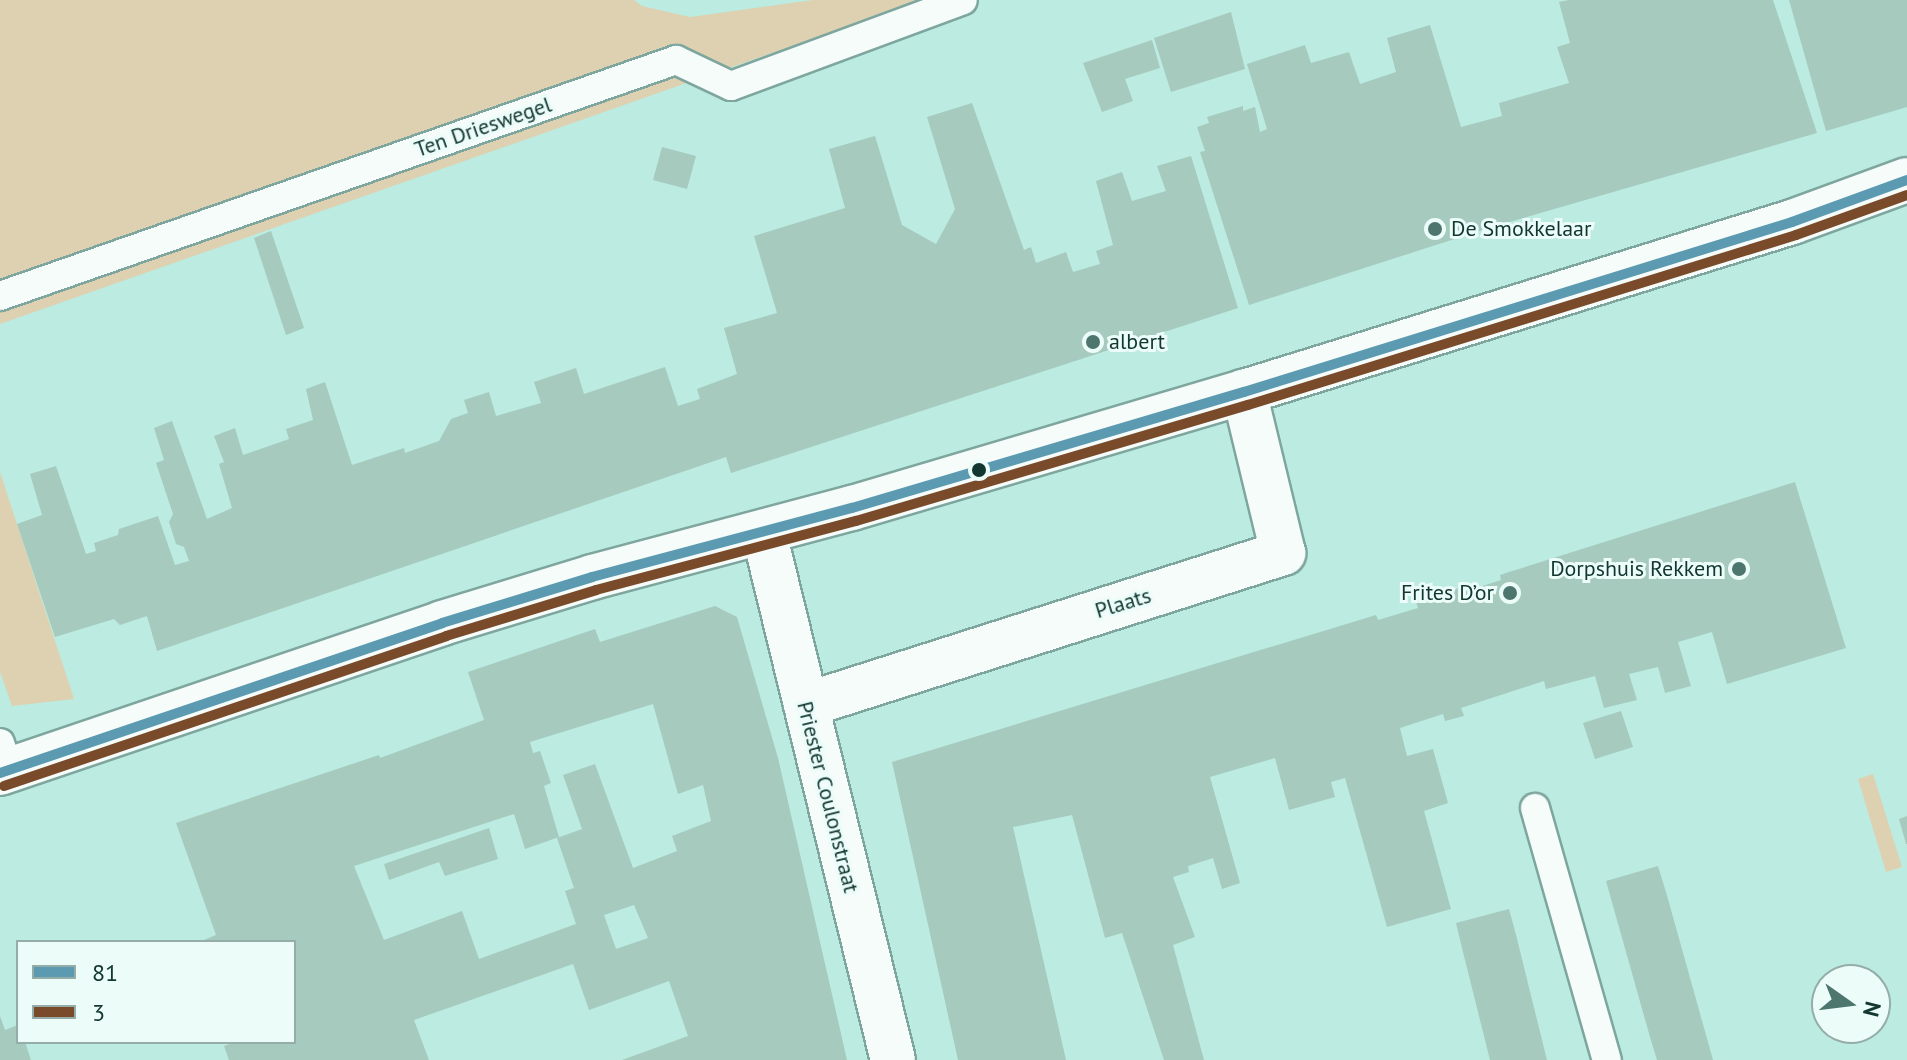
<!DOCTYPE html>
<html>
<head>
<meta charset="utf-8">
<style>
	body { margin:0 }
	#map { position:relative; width:1907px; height:1060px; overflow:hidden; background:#bbebe1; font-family:"PT Sans",sans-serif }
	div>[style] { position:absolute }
	.green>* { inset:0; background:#ddd1b1 }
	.building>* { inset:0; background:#a6cabe }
	.roads { filter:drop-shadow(2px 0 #7ea69e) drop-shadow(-2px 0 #7ea69e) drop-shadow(0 2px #7ea69e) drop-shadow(0 -2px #7ea69e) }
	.lane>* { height:28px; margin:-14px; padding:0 14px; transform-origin:14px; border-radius:14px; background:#f5fcfa }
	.street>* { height:44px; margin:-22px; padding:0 22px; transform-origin:22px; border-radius:22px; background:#f5fcfa }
	.secondary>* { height:44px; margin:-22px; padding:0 22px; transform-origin:22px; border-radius:22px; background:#f5fcfa }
	.bus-1>* { height:10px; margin:-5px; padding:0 5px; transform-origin:5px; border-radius:5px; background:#5b9ab0 }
	.bus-2>* { height:10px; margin:-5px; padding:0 5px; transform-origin:5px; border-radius:5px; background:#7a4b2a }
	.dots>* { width:22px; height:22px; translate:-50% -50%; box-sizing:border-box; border:4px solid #ecfcf8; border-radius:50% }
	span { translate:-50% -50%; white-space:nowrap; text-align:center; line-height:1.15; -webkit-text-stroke:6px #ecfcf8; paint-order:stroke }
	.street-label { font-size:22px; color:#113730 }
	.poi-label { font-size:22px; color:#113730 }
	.left { translate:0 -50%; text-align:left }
	.right { translate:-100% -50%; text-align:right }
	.legend { position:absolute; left:16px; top:940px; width:280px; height:104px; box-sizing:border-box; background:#ecfcf8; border:2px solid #94ada8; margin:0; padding:10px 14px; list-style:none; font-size:24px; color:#113730 }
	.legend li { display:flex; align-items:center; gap:16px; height:40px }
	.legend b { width:40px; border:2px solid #94ada8 }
	.north { position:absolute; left:1811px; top:964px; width:80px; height:80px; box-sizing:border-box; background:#ecfcf8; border:2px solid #94ada8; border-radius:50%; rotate:104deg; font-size:22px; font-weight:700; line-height:32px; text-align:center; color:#113730 }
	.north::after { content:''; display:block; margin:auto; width:28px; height:36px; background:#4c766e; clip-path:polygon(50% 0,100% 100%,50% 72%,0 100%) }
</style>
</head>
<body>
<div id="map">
	<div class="green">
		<div style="clip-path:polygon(0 0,634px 0,642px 6px,690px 17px,813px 0,923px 0,0 324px)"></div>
		<div style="clip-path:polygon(0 472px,74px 699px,12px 706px,0 672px)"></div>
		<div style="clip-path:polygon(1873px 774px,1902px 867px,1886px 872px,1858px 779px)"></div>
	</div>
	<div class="building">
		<div style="clip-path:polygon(1569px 0,1773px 0,1817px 133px,1492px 227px,1249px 305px,1200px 152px,1205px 151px,1197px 127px,1209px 123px,1207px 117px,1243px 106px,1243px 111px,1255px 107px,1260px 132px,1267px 129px,1247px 64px,1305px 45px,1311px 63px,1349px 52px,1360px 84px,1396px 72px,1387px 38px,1430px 25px,1461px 127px,1502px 116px,1499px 103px,1569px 83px,1557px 47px,1570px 43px,1559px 2px)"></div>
		<div style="clip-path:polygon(1789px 0,1907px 0,1907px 107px,1826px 131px)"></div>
		<div style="clip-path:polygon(1231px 12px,1245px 69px,1171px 92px,1154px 38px)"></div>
		<div style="clip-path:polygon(1152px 40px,1160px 68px,1125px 79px,1133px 101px,1102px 112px,1083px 63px)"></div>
		<div style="clip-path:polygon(972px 103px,1024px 250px,1031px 247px,1036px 263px,1066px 252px,1073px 272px,1100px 264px,1096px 251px,1113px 245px,1096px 181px,1122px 172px,1132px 201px,1166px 191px,1157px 166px,1191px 156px,1238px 308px,731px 473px,726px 457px,157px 651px,147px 616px,120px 625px,114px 619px,55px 637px,17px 524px,42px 515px,30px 474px,56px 466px,86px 554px,96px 551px,94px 543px,118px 535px,119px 529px,158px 516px,175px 565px,189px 561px,184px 547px,176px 544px,169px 522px,173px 514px,156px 463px,164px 460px,154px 428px,172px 421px,207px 519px,232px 508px,219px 464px,224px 462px,214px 436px,235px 428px,243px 455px,289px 439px,286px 429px,313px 420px,306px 389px,325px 382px,352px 465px,404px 448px,405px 453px,439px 441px,451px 419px,468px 413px,464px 400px,489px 392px,496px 416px,541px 403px,534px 382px,576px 368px,584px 394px,665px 367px,678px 406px,700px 399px,697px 389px,737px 374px,724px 328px,777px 313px,754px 236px,845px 208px,829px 149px,875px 136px,902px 225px,936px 244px,955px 209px,927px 117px)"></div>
		<div style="clip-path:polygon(662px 147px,696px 156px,687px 189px,653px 180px)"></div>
		<div style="clip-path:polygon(271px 231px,304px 328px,286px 335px,254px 238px)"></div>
		<div style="clip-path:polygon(1795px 482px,1846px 648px,1727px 684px,1712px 632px,1678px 642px,1691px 686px,1665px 693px,1658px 667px,1629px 674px,1637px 700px,1604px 708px,1595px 676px,1546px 689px,1544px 681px,1461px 708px,1464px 716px,1445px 721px,1443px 714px,1400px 728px,1407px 756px,1433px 749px,1448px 803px,1424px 811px,1451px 909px,1387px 927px,1345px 778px,1331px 782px,1335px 797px,1289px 810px,1275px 758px,1210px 777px,1240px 883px,1222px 889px,1213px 858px,1188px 866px,1189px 872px,1173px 877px,1195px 937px,1173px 945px,1204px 1060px,1164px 1060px,1122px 933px,1105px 938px,1072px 815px,1013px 827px,1066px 1060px,958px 1060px,892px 762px,1376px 615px,1378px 620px,1418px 608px,1416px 602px,1441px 594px,1462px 587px,1464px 592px,1501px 580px,1500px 575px,1509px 572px)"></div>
		<div style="clip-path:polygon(evenodd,715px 606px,737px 617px,778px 758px,847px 1060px,622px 1060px,688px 1036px,669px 981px,589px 1010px,573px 964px,414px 1020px,429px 1060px,229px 1060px,224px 1046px,235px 1042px,294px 1042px,294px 942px,199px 942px,216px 935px,176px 823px,379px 755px,380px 758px,484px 720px,468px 672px,595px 629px,600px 642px,715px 606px,653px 704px,678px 794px,703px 785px,711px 821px,672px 836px,677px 851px,633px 868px,595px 764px,563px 775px,582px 829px,557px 838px,574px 888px,565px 891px,576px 924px,479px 959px,462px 911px,384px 940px,354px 866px,514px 814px,525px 849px,559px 837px,544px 786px,551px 783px,540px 751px,533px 753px,530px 742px,653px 704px,715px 606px,634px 905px,648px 938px,616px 949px,604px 915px,634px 905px)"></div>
		<div style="clip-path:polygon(1621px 711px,1633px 747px,1595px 759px,1583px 723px)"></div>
		<div style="clip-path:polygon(1907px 816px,1907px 844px,1906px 844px,1899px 819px)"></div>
		<div style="clip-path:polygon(489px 828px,498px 859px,445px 876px,439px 862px,389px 880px,384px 864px)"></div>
		<div style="clip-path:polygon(1658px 866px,1666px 892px,1713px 1060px,1657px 1060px,1650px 1037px,1606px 881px)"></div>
		<div style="clip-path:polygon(1509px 909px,1516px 935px,1547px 1060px,1490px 1060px,1462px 948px,1456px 923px)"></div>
		<div style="clip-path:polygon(0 1016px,5px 1030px,18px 1025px,18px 1042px,25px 1042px,31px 1060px,0 1060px)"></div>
	</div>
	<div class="roads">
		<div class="lane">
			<div style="left:0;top:296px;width:716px;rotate:-19.24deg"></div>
			<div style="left:676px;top:60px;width:61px;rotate:25.3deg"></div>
			<div style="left:731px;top:86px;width:247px;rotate:-20.3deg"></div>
			<div style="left:0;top:743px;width:28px;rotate:72deg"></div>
			<div style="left:1535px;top:808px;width:262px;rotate:74.1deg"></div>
		</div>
		<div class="street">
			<div style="left:764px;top:533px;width:543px;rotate:76.25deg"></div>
			<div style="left:806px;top:705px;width:501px;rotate:-17.67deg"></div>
			<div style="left:1283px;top:553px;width:166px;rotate:-103.6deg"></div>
		</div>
		<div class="secondary">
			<div style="left:0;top:773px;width:467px;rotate:-18.7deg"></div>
			<div style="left:442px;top:623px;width:157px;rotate:-17deg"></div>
			<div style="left:592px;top:577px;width:269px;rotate:-14.9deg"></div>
			<div style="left:852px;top:508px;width:409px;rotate:-16.5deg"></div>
			<div style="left:1244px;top:392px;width:574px;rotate:-17.23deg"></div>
			<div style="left:1792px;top:222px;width:122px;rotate:-20.1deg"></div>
		</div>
	</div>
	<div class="bus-1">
		<div style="left:0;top:773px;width:467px;rotate:-18.7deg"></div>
		<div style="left:442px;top:623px;width:157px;rotate:-17deg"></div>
		<div style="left:592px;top:577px;width:269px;rotate:-14.9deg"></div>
		<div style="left:852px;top:508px;width:409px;rotate:-16.5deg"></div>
		<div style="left:1244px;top:392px;width:574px;rotate:-17.23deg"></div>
		<div style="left:1792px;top:222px;width:122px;rotate:-20.1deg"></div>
	</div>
	<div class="bus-2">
		<div style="left:4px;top:786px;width:467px;rotate:-18.7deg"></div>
		<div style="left:446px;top:636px;width:157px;rotate:-17deg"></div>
		<div style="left:596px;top:590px;width:269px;rotate:-14.9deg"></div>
		<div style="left:856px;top:521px;width:409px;rotate:-16.5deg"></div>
		<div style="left:1248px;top:405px;width:574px;rotate:-17.23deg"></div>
		<div style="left:1796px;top:235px;width:118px;rotate:-19.8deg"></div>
	</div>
	<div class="dots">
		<div style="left:1435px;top:229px;background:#4c766e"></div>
		<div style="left:1093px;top:342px;background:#4c766e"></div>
		<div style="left:979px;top:470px;background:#113730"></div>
		<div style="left:1739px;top:569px;background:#4c766e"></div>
		<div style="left:1510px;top:593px;background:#4c766e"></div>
	</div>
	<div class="street-label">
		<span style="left:483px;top:127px;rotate:-19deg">Ten Drieswegel</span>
		<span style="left:1123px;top:603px;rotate:-17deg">Plaats</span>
		<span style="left:828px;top:797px;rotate:76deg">Priester Coulonstraat</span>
	</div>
	<div class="poi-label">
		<span class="left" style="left:1451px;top:229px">De Smokkelaar</span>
		<span class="left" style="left:1109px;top:342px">albert</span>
		<span class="right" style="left:1723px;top:569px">Dorpshuis Rekkem</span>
		<span class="right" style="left:1494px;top:593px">Frites D’or</span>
	</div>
	<ul class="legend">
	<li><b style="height:10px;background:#5b9ab0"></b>81</li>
	<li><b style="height:10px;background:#7a4b2a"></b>3</li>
	</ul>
	<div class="north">N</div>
</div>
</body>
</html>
